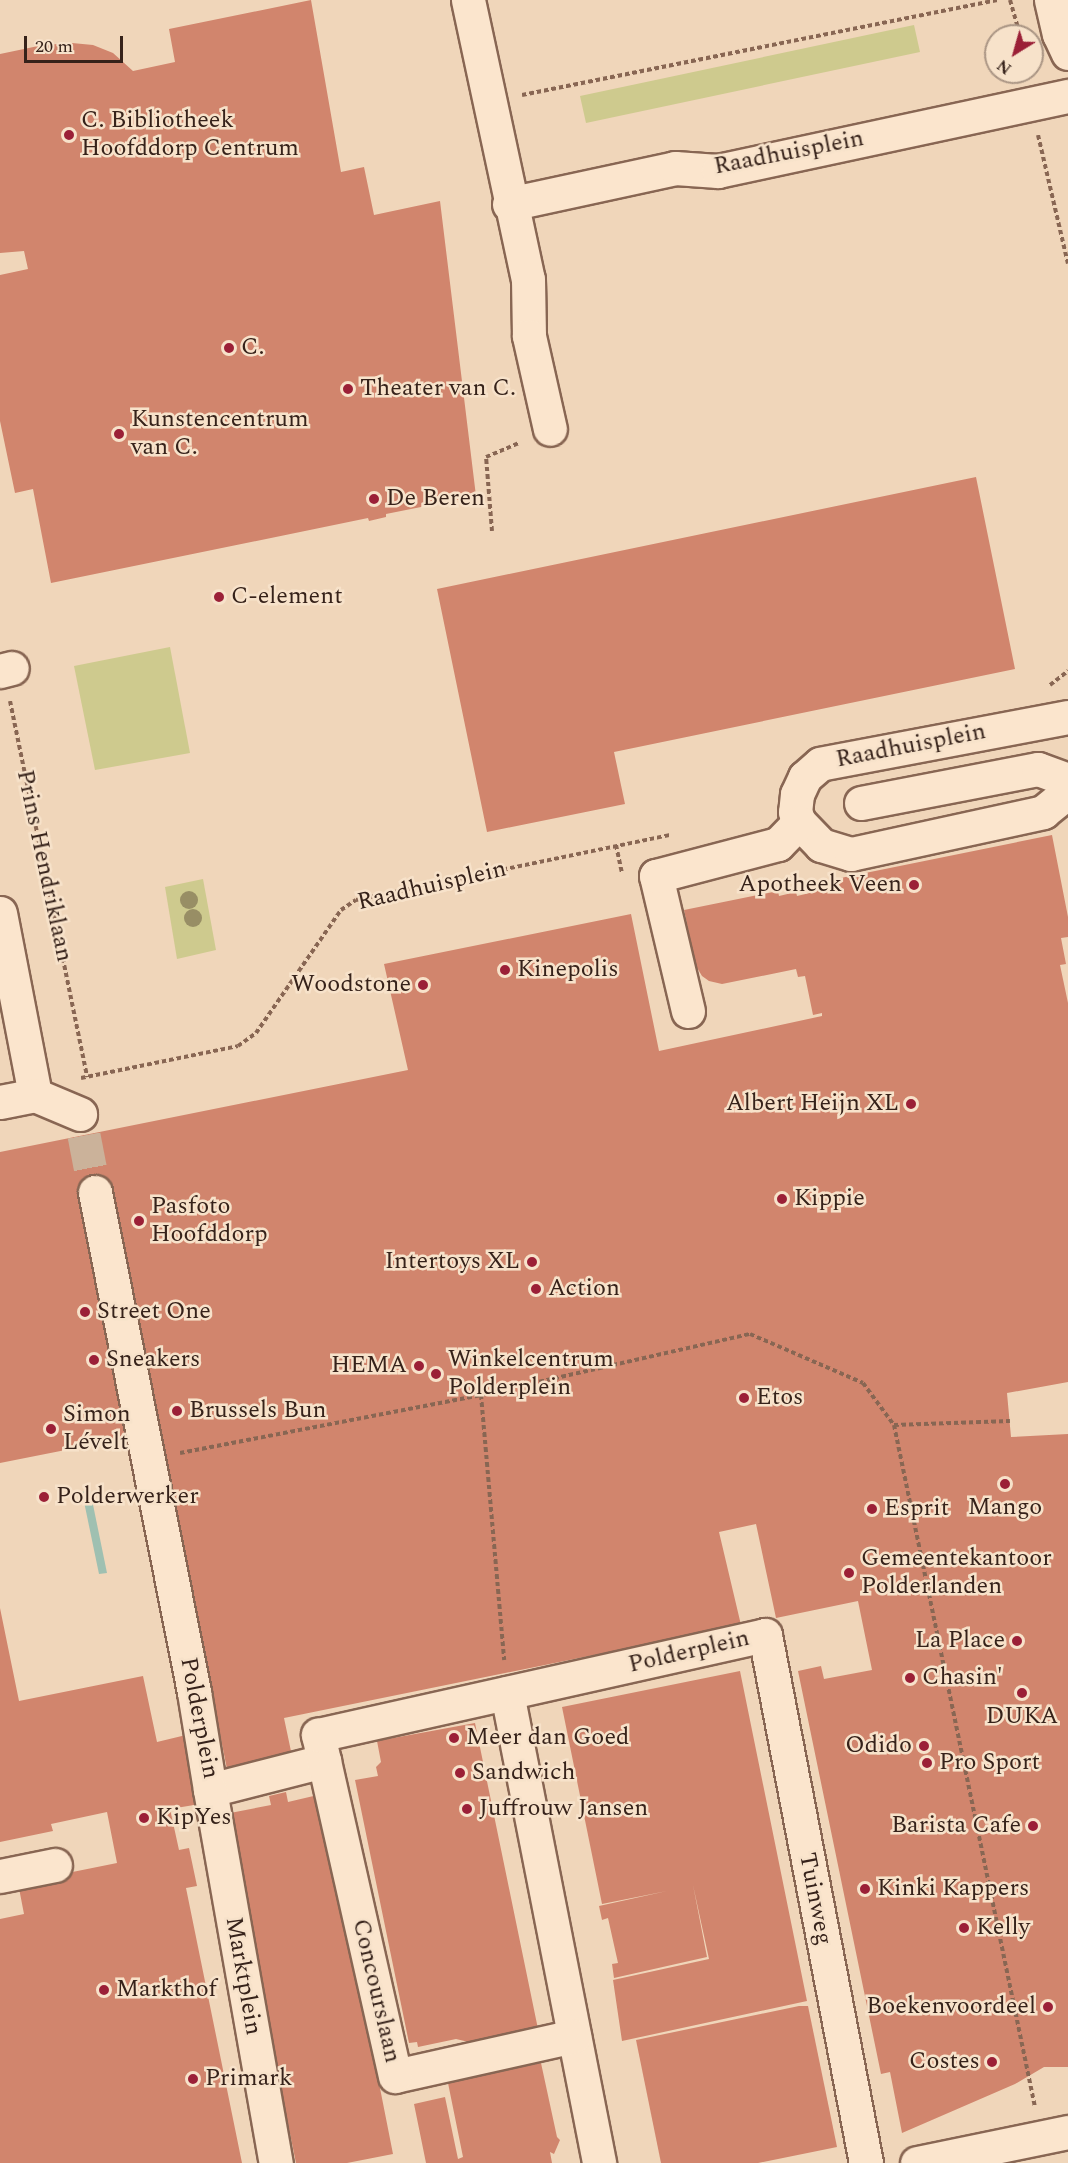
<!DOCTYPE html>
<html>
<head>
<meta charset="utf-8">
<style>
	body { margin:0 }
	#map { position:relative; width:1068px; height:2163px; overflow:hidden; background:#f0d6ba; font-family:Spectral,serif }
	div>[style] { position:absolute }
	.green>* { inset:0; background:#ceca8e }
	.water>* { inset:0; background:#9fc0b1 }
	.building>* { inset:0; background:#d1856d }
	.minor-tunnel>* { height:33px; margin-top:-16.5px; transform-origin:0; background:repeating-linear-gradient(90deg,#cbb29a 0 33px,transparent 0 49px) }
	.path>* { height:4px; margin-top:-2px; transform-origin:0; background:repeating-linear-gradient(90deg,#886653 0 4.5px,transparent 0 7.5px) }
	.roads { filter:drop-shadow(2px 0 #886653) drop-shadow(-2px 0 #886653) drop-shadow(0 2px #886653) drop-shadow(0 -2px #886653) }
	.minor>* { height:33px; margin:-16.5px; padding:0 16.5px; transform-origin:16.5px; border-radius:16.5px; background:#fbe5cd }
	.trees>* { width:18px; height:18px; margin:-9px; border-radius:50%; background:#988e65 }
	.dots>* { width:16px; height:16px; translate:-50% -50%; box-sizing:border-box; border:3px solid #f7e2ca; border-radius:50% }
	span { translate:-50% -50%; white-space:nowrap; text-align:center; line-height:1.15; -webkit-text-stroke:5px #f7e2ca; paint-order:stroke }
	.poi-label { font-size:24px; color:#36221a }
	.left { translate:0 -50%; text-align:left }
	.right { translate:-100% -50%; text-align:right }
	.street-label { font-size:24px; color:#36221a }
	.north { position:absolute; left:984px; top:24px; width:60px; height:60px; box-sizing:border-box; background:#f7e2ca; border:2px solid #aa9584; border-radius:50%; rotate:217deg; font-size:16px; font-weight:700; line-height:24px; text-align:center; color:#36221a }
	.north::after { content:''; display:block; margin:auto; width:21px; height:27px; background:#9b2037; clip-path:polygon(50% 0,100% 100%,50% 72%,0 100%) }
	.scale { position:absolute; left:24px; top:36px; width:99px; height:27px; box-sizing:border-box; border:3px solid #36221a; border-top:0; padding-left:8px; font-size:18px; line-height:21px; white-space:nowrap; color:#36221a; -webkit-text-stroke:4px #f7e2ca; paint-order:stroke }
</style>
</head>
<body>
<div id="map">
	<div class="green">
		<div style="clip-path:polygon(914px 25px,920px 52px,586px 123px,580px 96px)"></div>
		<div style="clip-path:polygon(170px 647px,190px 753px,95px 770px,74px 666px)"></div>
		<div style="clip-path:polygon(203px 879px,216px 950px,177px 959px,165px 887px)"></div>
	</div>
	<div class="water">
		<div style="clip-path:polygon(90px 1490px,107px 1573px,99px 1574px,82px 1492px)"></div>
	</div>
	<div class="building">
		<div style="clip-path:polygon(311px 0,341px 172px,364px 167px,374px 215px,440px 201px,476px 496px,386px 514px,386px 517px,369px 521px,368px 518px,51px 583px,33px 489px,15px 493px,0 421px,0 275px,28px 269px,24px 251px,0 253px,0 54px,43px 45px,72px 43px,93px 45px,113px 53px,133px 71px,175px 62px,169px 29px)"></div>
		<div style="clip-path:polygon(976px 477px,1015px 669px,614px 752px,625px 804px,487px 832px,437px 589px)"></div>
		<div style="clip-path:polygon(1052px 835px,1068px 917px,1068px 937px,1061px 938px,1066px 964px,1060px 965px,1068px 1003px,1068px 1382px,1007px 1393px,1011px 1437px,1068px 1434px,1068px 2067px,1044px 2067px,1015px 2084px,902px 2133px,890px 2072px,881px 2074px,798px 1671px,821px 1666px,824px 1679px,872px 1670px,858px 1601px,776px 1618px,756px 1524px,719px 1532px,741px 1625px,284px 1718px,292px 1756px,227px 1769px,110px 1189px,77px 1195px,126px 1438px,0 1463px,0 1152px,408px 1070px,384px 964px,631px 914px,659px 1051px,822px 1016px,822px 1013px,813px 1015px,805px 976px,798px 977px,796px 969px,722px 984px,709px 981px,702px 976px,696px 966px,684px 910px,778px 891px,779px 896px,796px 892px,797px 896px,814px 892px,811px 884px)"></div>
		<div style="clip-path:polygon(0 1608px,19px 1701px,143px 1676px,157px 1742px,186px 1735px,200px 1804px,170px 1809px,179px 1850px,189px 1848px,197px 1886px,186px 1888px,242px 2163px,0 2163px,0 1919px,24px 1914px,18px 1883px,117px 1863px,107px 1812px,51px 1824px,53px 1831px,0 1842px)"></div>
		<div style="clip-path:polygon(740px 1671px,807px 2001px,622px 2041px,613px 1980px,709px 1959px,693px 1885px,707px 1957px,614px 1978px,612px 1964px,618px 1963px,608px 1918px,602px 1920px,599px 1906px,667px 1891px,602px 1904px,562px 1707px)"></div>
		<div style="clip-path:polygon(475px 1723px,538px 2029px,473px 2043px,456px 2039px,418px 2047px,417px 2042px,409px 2043px,355px 1780px,378px 1776px,376px 1767px,381px 1762px,377px 1741px)"></div>
		<div style="clip-path:polygon(286px 1792px,288px 1802px,322px 1794px,393px 2154px,347px 2163px,296px 2163px,225px 1814px,271px 1805px,269px 1796px)"></div>
		<div style="clip-path:polygon(799px 2006px,808px 2006px,837px 2147px,758px 2163px,661px 2163px,636px 2040px)"></div>
		<div style="clip-path:polygon(541px 2063px,557px 2137px,560px 2140px,554px 2154px,550px 2152px,552px 2163px,426px 2163px,414px 2104px,445px 2097px,458px 2159px,463px 2157px,448px 2083px)"></div>
	</div>
	<div class="minor-tunnel">
		<div style="left:84px;top:1135px;width:58px;rotate:79.1deg"></div>
	</div>
	<div class="path">
		<div style="left:1010px;top:0;width:37px;rotate:74deg"></div>
		<div style="left:522px;top:95px;width:486px;rotate:-11.3deg"></div>
		<div style="left:1038px;top:135px;width:132px;rotate:76.9deg"></div>
		<div style="left:492px;top:531px;width:74px;rotate:-94.6deg"></div>
		<div style="left:486px;top:457px;width:36px;rotate:-23deg"></div>
		<div style="left:1050px;top:685px;width:23px;rotate:-38deg"></div>
		<div style="left:10px;top:701px;width:384px;rotate:78.4deg"></div>
		<div style="left:616px;top:845px;width:29px;rotate:78deg"></div>
		<div style="left:81px;top:1078px;width:160px;rotate:-11.5deg"></div>
		<div style="left:238px;top:1046px;width:22px;rotate:-36deg"></div>
		<div style="left:256px;top:1033px;width:150px;rotate:-55.4deg"></div>
		<div style="left:341px;top:910px;width:18px;rotate:-34deg"></div>
		<div style="left:356px;top:900px;width:321px;rotate:-11.7deg"></div>
		<div style="left:481px;top:1395px;width:266px;rotate:85deg"></div>
		<div style="left:894px;top:1425px;width:116px;rotate:-2deg"></div>
		<div style="left:180px;top:1453px;width:307px;rotate:-10.9deg"></div>
		<div style="left:481px;top:1395px;width:276px;rotate:-12.8deg"></div>
		<div style="left:750px;top:1334px;width:123px;rotate:23.4deg"></div>
		<div style="left:863px;top:1383px;width:52px;rotate:53.6deg"></div>
		<div style="left:894px;top:1425px;width:696px;rotate:78.32deg"></div>
	</div>
	<div class="roads">
		<div class="minor">
			<div style="left:468px;top:0;width:285px;rotate:77.9deg"></div>
			<div style="left:528px;top:279px;width:57px;rotate:89deg"></div>
			<div style="left:529px;top:336px;width:95px;rotate:77.3deg"></div>
			<div style="left:1051px;top:0;width:35px;rotate:77deg"></div>
			<div style="left:1059px;top:34px;width:21px;rotate:65deg"></div>
			<div style="left:509px;top:204px;width:170px;rotate:-12.2deg"></div>
			<div style="left:675px;top:168px;width:43px;rotate:4deg"></div>
			<div style="left:718px;top:171px;width:358px;rotate:-12.1deg"></div>
			<div style="left:0;top:671px;width:12px;rotate:-14deg"></div>
			<div style="left:1068px;top:717px;width:252px;rotate:169.3deg"></div>
			<div style="left:820px;top:764px;width:20px;rotate:139deg"></div>
			<div style="left:805px;top:777px;width:19px;rotate:115deg"></div>
			<div style="left:797px;top:794px;width:18px;rotate:96deg"></div>
			<div style="left:795px;top:812px;width:11px;rotate:68deg"></div>
			<div style="left:799px;top:822px;width:32px;rotate:46deg"></div>
			<div style="left:821px;top:845px;width:31px;rotate:17deg"></div>
			<div style="left:851px;top:854px;width:197px;rotate:-12.3deg"></div>
			<div style="left:1043px;top:812px;width:32px;rotate:-39deg"></div>
			<div style="left:861px;top:803px;width:180px;rotate:-10.9deg"></div>
			<div style="left:1038px;top:769px;width:32px;rotate:20deg"></div>
			<div style="left:0;top:913px;width:185px;rotate:79.1deg"></div>
			<div style="left:688px;top:1011px;width:139px;rotate:-103.3deg"></div>
			<div style="left:656px;top:876px;width:126px;rotate:-14.7deg"></div>
			<div style="left:778px;top:844px;width:30px;rotate:-46deg"></div>
			<div style="left:35px;top:1095px;width:49px;rotate:22.9deg"></div>
			<div style="left:0;top:1102px;width:36px;rotate:-11deg"></div>
			<div style="left:95px;top:1192px;width:510px;rotate:78.8deg"></div>
			<div style="left:194px;top:1692px;width:99px;rotate:80.7deg"></div>
			<div style="left:210px;top:1790px;width:118px;rotate:-14.3deg"></div>
			<div style="left:507px;top:1693px;width:479px;rotate:78.9deg"></div>
			<div style="left:210px;top:1790px;width:379px;rotate:80deg"></div>
			<div style="left:0;top:1876px;width:56px;rotate:-11.3deg"></div>
			<div style="left:574px;top:2036px;width:183px;rotate:167.4deg"></div>
			<div style="left:395px;top:2076px;width:350px;rotate:-102.7deg"></div>
			<div style="left:318px;top:1735px;width:458px;rotate:-12.6deg"></div>
			<div style="left:765px;top:1635px;width:538px;rotate:79.17deg"></div>
			<div style="left:917px;top:2163px;width:154px;rotate:-11.6deg"></div>
		</div>
	</div>
	<div class="trees">
		<div style="left:189px;top:900px"></div>
		<div style="left:193px;top:918px"></div>
	</div>
	<div class="dots">
		<div style="left:69px;top:135px;background:#9b2037"></div>
		<div style="left:229px;top:348px;background:#9b2037"></div>
		<div style="left:348px;top:389px;background:#9b2037"></div>
		<div style="left:119px;top:434px;background:#9b2037"></div>
		<div style="left:374px;top:499px;background:#9b2037"></div>
		<div style="left:219px;top:597px;background:#9b2037"></div>
		<div style="left:914px;top:885px;background:#9b2037"></div>
		<div style="left:505px;top:970px;background:#9b2037"></div>
		<div style="left:423px;top:985px;background:#9b2037"></div>
		<div style="left:911px;top:1104px;background:#9b2037"></div>
		<div style="left:782px;top:1199px;background:#9b2037"></div>
		<div style="left:139px;top:1221px;background:#9b2037"></div>
		<div style="left:532px;top:1262px;background:#9b2037"></div>
		<div style="left:536px;top:1289px;background:#9b2037"></div>
		<div style="left:85px;top:1312px;background:#9b2037"></div>
		<div style="left:94px;top:1360px;background:#9b2037"></div>
		<div style="left:419px;top:1366px;background:#9b2037"></div>
		<div style="left:436px;top:1374px;background:#9b2037"></div>
		<div style="left:744px;top:1398px;background:#9b2037"></div>
		<div style="left:177px;top:1411px;background:#9b2037"></div>
		<div style="left:51px;top:1429px;background:#9b2037"></div>
		<div style="left:1005px;top:1484px;background:#9b2037"></div>
		<div style="left:44px;top:1497px;background:#9b2037"></div>
		<div style="left:872px;top:1509px;background:#9b2037"></div>
		<div style="left:849px;top:1573px;background:#9b2037"></div>
		<div style="left:1017px;top:1641px;background:#9b2037"></div>
		<div style="left:910px;top:1678px;background:#9b2037"></div>
		<div style="left:1022px;top:1693px;background:#9b2037"></div>
		<div style="left:454px;top:1738px;background:#9b2037"></div>
		<div style="left:924px;top:1746px;background:#9b2037"></div>
		<div style="left:927px;top:1763px;background:#9b2037"></div>
		<div style="left:460px;top:1773px;background:#9b2037"></div>
		<div style="left:467px;top:1809px;background:#9b2037"></div>
		<div style="left:144px;top:1818px;background:#9b2037"></div>
		<div style="left:1033px;top:1826px;background:#9b2037"></div>
		<div style="left:865px;top:1889px;background:#9b2037"></div>
		<div style="left:964px;top:1928px;background:#9b2037"></div>
		<div style="left:104px;top:1990px;background:#9b2037"></div>
		<div style="left:1048px;top:2007px;background:#9b2037"></div>
		<div style="left:992px;top:2062px;background:#9b2037"></div>
		<div style="left:193px;top:2079px;background:#9b2037"></div>
	</div>
	<div class="poi-label">
		<span class="left" style="left:81px;top:135px">C. Bibliotheek<br>Hoofddorp Centrum</span>
		<span class="left" style="left:241px;top:348px">C.</span>
		<span class="left" style="left:360px;top:389px">Theater van C.</span>
		<span class="left" style="left:131px;top:434px">Kunstencentrum<br>van C.</span>
		<span class="left" style="left:386px;top:499px">De Beren</span>
		<span class="left" style="left:231px;top:597px">C-element</span>
		<span class="right" style="left:902px;top:885px">Apotheek Veen</span>
		<span class="left" style="left:517px;top:970px">Kinepolis</span>
		<span class="right" style="left:411px;top:985px">Woodstone</span>
		<span class="right" style="left:899px;top:1104px">Albert Heijn XL</span>
		<span class="left" style="left:794px;top:1199px">Kippie</span>
		<span class="left" style="left:151px;top:1221px">Pasfoto<br>Hoofddorp</span>
		<span class="right" style="left:520px;top:1262px">Intertoys XL</span>
		<span class="left" style="left:548px;top:1289px">Action</span>
		<span class="left" style="left:97px;top:1312px">Street One</span>
		<span class="left" style="left:106px;top:1360px">Sneakers</span>
		<span class="left" style="left:448px;top:1374px">Winkelcentrum<br>Polderplein</span>
		<span class="right" style="left:407px;top:1366px">HEMA</span>
		<span class="left" style="left:756px;top:1398px">Etos</span>
		<span class="left" style="left:189px;top:1411px">Brussels Bun</span>
		<span class="left" style="left:63px;top:1429px">Simon<br>Lévelt</span>
		<span class="left" style="left:56px;top:1497px">Polderwerker</span>
		<span style="left:1005px;top:1508px">Mango</span>
		<span class="left" style="left:884px;top:1509px">Esprit</span>
		<span class="left" style="left:861px;top:1573px">Gemeentekantoor<br>Polderlanden</span>
		<span class="right" style="left:1005px;top:1641px">La Place</span>
		<span class="left" style="left:922px;top:1678px">Chasin'</span>
		<span style="left:1022px;top:1717px">DUKA</span>
		<span class="left" style="left:466px;top:1738px">Meer dan Goed</span>
		<span class="right" style="left:912px;top:1746px">Odido</span>
		<span class="left" style="left:939px;top:1763px">Pro Sport</span>
		<span class="left" style="left:472px;top:1773px">Sandwich</span>
		<span class="left" style="left:479px;top:1809px">Juffrouw Jansen</span>
		<span class="left" style="left:156px;top:1818px">KipYes</span>
		<span class="right" style="left:1021px;top:1826px">Barista Cafe</span>
		<span class="left" style="left:877px;top:1889px">Kinki Kappers</span>
		<span class="left" style="left:976px;top:1928px">Kelly</span>
		<span class="left" style="left:116px;top:1990px">Markthof</span>
		<span class="right" style="left:1036px;top:2007px">Boekenvoordeel</span>
		<span class="right" style="left:980px;top:2062px">Costes</span>
		<span class="left" style="left:205px;top:2079px">Primark</span>
	</div>
	<div class="street-label">
		<span style="left:789px;top:153px;rotate:-11deg">Raadhuisplein</span>
		<span style="left:911px;top:746px;rotate:-11deg">Raadhuisplein</span>
		<span style="left:44px;top:866px;rotate:78deg">Prins Hendriklaan</span>
		<span style="left:432px;top:886px;rotate:-13deg">Raadhuisplein</span>
		<span style="left:689px;top:1652px;rotate:-13deg">Polderplein</span>
		<span style="left:199px;top:1718px;rotate:79deg">Polderplein</span>
		<span style="left:815px;top:1899px;rotate:79deg">Tuinweg</span>
		<span style="left:243px;top:1976px;rotate:80deg">Marktplein</span>
		<span style="left:376px;top:1991px;rotate:77deg">Concourslaan</span>
	</div>
	<div class="north">N</div>
	<div class="scale">20 m</div>
</div>
</body>
</html>
